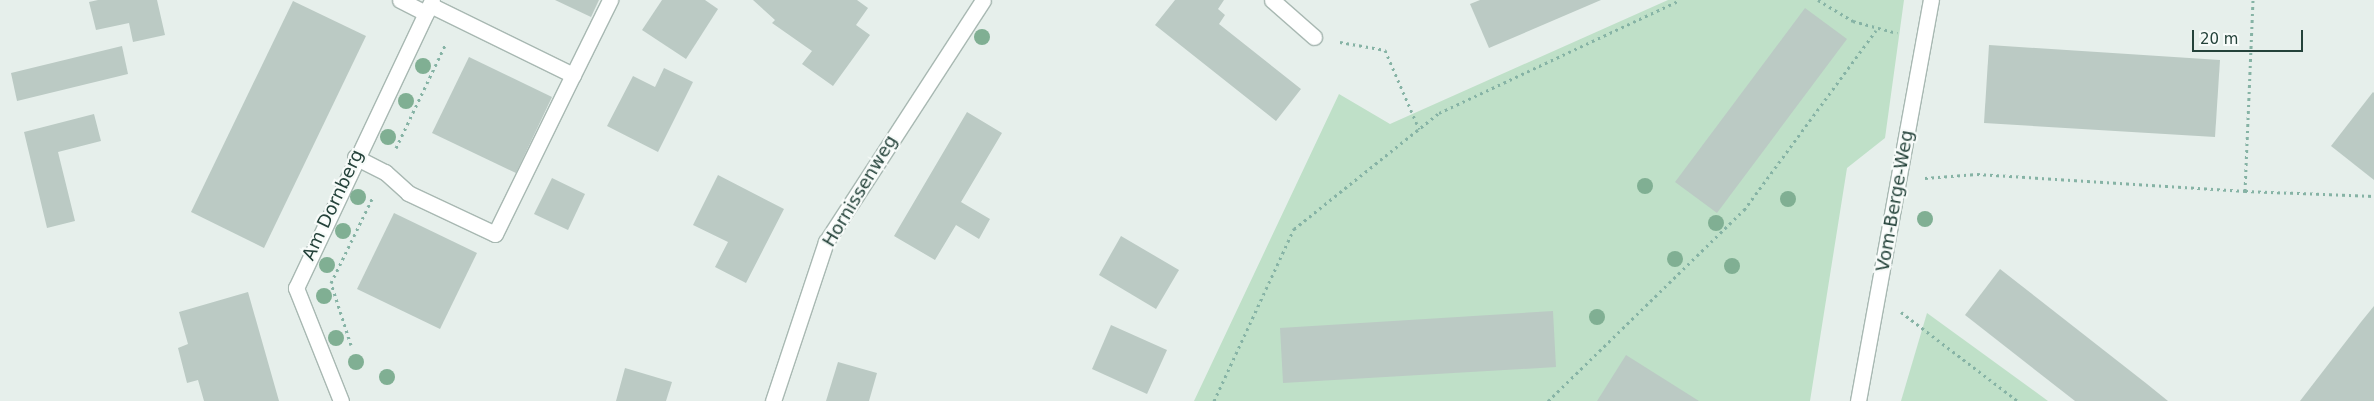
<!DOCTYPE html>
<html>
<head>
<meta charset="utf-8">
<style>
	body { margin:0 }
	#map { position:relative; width:2374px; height:401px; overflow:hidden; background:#e6efeb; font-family:"DejaVu Sans",sans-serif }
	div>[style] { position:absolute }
	.green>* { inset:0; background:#bfe0c8 }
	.building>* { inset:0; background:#bbcac4 }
	.path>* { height:3px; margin-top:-1.5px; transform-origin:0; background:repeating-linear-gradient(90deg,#86b3a5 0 2.5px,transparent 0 6.5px) }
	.roads { filter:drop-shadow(1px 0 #a8b8b2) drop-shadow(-1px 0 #a8b8b2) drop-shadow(0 1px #a8b8b2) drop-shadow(0 -1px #a8b8b2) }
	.minor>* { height:15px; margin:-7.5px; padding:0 7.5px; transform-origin:7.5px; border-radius:7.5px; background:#fff }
	.trees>* { width:16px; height:16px; margin:-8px; border-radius:50%; background:#80af93 }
	span { translate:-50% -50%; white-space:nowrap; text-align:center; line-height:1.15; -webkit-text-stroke:4.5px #f7fbf9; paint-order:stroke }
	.street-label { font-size:18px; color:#24423a }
	.scale { position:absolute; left:2192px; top:30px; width:111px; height:22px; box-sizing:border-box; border:2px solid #24423a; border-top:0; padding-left:6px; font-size:15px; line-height:18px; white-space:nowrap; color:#24423a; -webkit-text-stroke:4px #f7fbf9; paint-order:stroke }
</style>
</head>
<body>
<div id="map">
	<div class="green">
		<div style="clip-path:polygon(1668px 0,1904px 0,1885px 138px,1847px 168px,1810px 401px,1194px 401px,1339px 94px,1390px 124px)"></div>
		<div style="clip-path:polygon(1927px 313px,2048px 401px,1901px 401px)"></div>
	</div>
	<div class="building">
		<div style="clip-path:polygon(98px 0,157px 0,165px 35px,133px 42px,129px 23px,96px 30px,89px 2px)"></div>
		<div style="clip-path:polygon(555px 0,599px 0,591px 17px)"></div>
		<div style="clip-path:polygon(662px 0,705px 0,718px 9px,686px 59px,642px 30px)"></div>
		<div style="clip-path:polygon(753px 0,857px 0,868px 8px,856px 25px,870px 35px,833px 86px,802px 64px,812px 51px,772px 23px,775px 20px)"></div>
		<div style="clip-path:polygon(1175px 0,1224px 0,1218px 9px,1225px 15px,1219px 24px,1301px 89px,1276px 121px,1155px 25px)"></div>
		<div style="clip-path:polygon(1480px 0,1601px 0,1489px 48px,1470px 4px)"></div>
		<div style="clip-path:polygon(293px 1px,366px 36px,264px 248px,191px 212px)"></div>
		<div style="clip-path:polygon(1805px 8px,1847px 39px,1717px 213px,1675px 182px)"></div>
		<div style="clip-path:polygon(1989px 45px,2220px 60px,2215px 137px,1984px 123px)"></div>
		<div style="clip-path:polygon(122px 46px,128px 74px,17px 101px,11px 73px)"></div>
		<div style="clip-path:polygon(469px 57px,552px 97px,516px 173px,432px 133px)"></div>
		<div style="clip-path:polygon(664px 68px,693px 82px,658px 152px,607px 126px,633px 76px,655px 87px)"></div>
		<div style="clip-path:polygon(2373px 92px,2374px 93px,2374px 180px,2331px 146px)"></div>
		<div style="clip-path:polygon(967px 112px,1002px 133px,961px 202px,990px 219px,979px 239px,956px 225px,935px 260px,894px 236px)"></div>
		<div style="clip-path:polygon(94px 114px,101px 141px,58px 152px,75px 221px,47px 228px,24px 132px)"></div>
		<div style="clip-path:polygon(718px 175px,784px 209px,746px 283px,715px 267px,728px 242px,693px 225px)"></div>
		<div style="clip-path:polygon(552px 178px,585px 194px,568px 230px,534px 214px)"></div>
		<div style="clip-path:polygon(394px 213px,477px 253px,440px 329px,357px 289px)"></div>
		<div style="clip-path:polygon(1121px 236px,1179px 270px,1156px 309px,1099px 275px)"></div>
		<div style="clip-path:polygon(2000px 269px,2147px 384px,2168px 401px,2075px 401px,1965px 315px)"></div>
		<div style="clip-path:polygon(248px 292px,279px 401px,204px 401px,198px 380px,187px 383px,178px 348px,188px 344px,179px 312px)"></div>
		<div style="clip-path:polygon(2374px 306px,2374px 401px,2300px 401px,2361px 322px)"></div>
		<div style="clip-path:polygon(1553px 311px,1556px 367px,1283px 383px,1280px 328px)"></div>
		<div style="clip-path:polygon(1111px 325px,1167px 350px,1147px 394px,1092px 369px)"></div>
		<div style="clip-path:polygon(1626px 355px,1699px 401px,1597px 401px)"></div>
		<div style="clip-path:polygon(838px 362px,877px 373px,869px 401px,826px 401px)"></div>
		<div style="clip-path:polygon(625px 368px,672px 382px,666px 401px,616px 401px)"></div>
	</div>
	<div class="path">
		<div style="left:1818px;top:0;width:41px;rotate:31deg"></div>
		<div style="left:1853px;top:21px;width:46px;rotate:15.3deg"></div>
		<div style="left:1340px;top:42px;width:46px;rotate:10.1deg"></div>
		<div style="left:1385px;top:50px;width:86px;rotate:66.7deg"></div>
		<div style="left:396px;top:148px;width:116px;rotate:-64.5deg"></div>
		<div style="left:1925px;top:178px;width:52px;rotate:-4.4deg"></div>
		<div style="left:1977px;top:174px;width:269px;rotate:3.6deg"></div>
		<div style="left:2245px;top:191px;width:191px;rotate:-87.6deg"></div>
		<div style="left:2245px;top:191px;width:129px;rotate:2.2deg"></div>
		<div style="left:1901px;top:312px;width:147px;rotate:37.3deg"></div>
		<div style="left:351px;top:345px;width:65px;rotate:-107.9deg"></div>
		<div style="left:331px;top:283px;width:96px;rotate:-64deg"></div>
		<div style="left:1214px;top:401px;width:190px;rotate:-65.1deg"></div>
		<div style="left:1294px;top:229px;width:186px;rotate:-38.7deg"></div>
		<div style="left:1439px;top:113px;width:266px;rotate:-25.1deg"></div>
		<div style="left:1548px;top:401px;width:274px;rotate:-44.3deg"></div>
		<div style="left:1744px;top:210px;width:223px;rotate:-53.7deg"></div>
	</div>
	<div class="roads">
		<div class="minor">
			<div style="left:400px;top:0;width:29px;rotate:27deg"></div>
			<div style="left:1272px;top:0;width:56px;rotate:41.4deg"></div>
			<div style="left:573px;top:75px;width:84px;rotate:-63.7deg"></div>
			<div style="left:355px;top:157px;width:34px;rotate:27deg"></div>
			<div style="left:385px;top:172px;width:31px;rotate:42deg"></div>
			<div style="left:408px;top:193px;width:96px;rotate:25.2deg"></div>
			<div style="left:495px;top:234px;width:177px;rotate:-63.9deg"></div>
			<div style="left:573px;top:75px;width:159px;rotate:-153.9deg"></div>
			<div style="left:341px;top:401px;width:122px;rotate:-111.7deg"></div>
			<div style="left:296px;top:288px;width:318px;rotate:-64.7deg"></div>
			<div style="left:773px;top:401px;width:168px;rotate:-71.6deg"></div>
			<div style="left:826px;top:242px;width:288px;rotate:-57deg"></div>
			<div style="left:1858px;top:401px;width:408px;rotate:-79.7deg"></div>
		</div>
	</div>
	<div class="trees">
		<div style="left:982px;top:37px"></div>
		<div style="left:423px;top:66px"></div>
		<div style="left:406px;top:101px"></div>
		<div style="left:388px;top:137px"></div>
		<div style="left:1645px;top:186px"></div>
		<div style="left:358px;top:197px"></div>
		<div style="left:1788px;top:199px"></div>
		<div style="left:1925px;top:219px"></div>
		<div style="left:1716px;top:223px"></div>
		<div style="left:343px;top:231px"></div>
		<div style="left:1675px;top:259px"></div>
		<div style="left:327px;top:265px"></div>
		<div style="left:1732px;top:266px"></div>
		<div style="left:324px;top:296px"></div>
		<div style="left:1597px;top:317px"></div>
		<div style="left:336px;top:338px"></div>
		<div style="left:356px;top:362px"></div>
		<div style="left:387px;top:377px"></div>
	</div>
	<div class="street-label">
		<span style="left:860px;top:191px;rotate:-59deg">Hornissenweg</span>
		<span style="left:1895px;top:201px;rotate:-80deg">Vom-Berge-Weg</span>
		<span style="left:333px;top:205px;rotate:-65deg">Am Dornberg</span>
	</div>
	<div class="scale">20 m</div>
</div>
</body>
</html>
